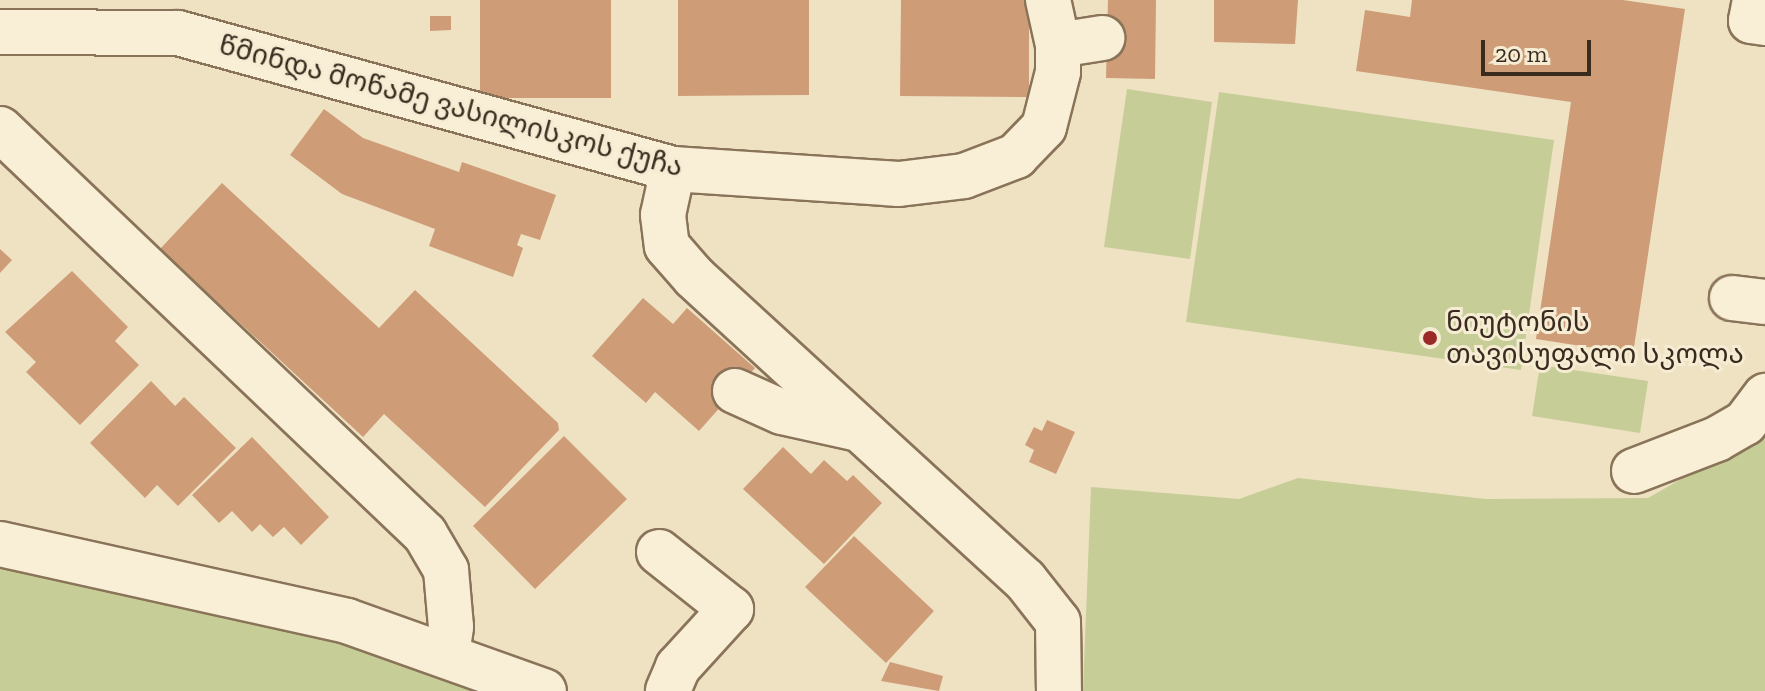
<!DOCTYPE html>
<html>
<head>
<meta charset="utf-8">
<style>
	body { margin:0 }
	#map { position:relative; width:1765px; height:691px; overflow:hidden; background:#efe2c3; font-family:"Zilla Slab","Noto Sans Georgian",serif }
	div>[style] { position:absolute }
	.green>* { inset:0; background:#c6cd97 }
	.building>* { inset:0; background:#ce9d78 }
	.roads { filter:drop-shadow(2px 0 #8a7459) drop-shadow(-2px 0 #8a7459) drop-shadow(0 2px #8a7459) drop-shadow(0 -2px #8a7459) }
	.minor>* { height:44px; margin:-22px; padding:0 22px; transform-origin:22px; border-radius:22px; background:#f9efd7 }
	.dots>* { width:22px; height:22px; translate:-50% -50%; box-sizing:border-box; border:4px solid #f6ecd3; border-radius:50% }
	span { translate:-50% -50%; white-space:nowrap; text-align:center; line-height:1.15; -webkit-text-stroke:6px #f6ecd3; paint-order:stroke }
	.street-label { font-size:28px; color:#392b1e }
	.poi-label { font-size:28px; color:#392b1e }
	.left { translate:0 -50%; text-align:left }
	.scale { position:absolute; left:1481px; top:40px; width:110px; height:36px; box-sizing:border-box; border:4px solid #392b1e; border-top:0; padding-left:10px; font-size:24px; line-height:28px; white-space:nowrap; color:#392b1e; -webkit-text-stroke:6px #f6ecd3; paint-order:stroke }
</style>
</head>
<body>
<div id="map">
	<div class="green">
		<div style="clip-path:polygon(1127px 89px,1212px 102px,1190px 259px,1104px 247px)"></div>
		<div style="clip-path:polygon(1219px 92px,1554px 140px,1521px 370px,1186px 322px)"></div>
		<div style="clip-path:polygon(1540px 365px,1648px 381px,1640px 433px,1532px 416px)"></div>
		<div style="clip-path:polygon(1765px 431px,1765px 691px,1083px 691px,1091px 487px,1239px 499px,1298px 478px,1486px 499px,1648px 498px)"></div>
		<div style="clip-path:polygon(0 559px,346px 644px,481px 691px,0 691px)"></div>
	</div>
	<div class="building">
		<div style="clip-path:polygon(480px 0,611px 0,611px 98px,480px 98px)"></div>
		<div style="clip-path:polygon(678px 0,809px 0,809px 95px,678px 96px)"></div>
		<div style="clip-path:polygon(901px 0,1029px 0,1029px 97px,900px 96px)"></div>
		<div style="clip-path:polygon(1108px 0,1156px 0,1155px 79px,1106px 78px)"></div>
		<div style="clip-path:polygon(1214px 0,1298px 0,1295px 44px,1214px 42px)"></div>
		<div style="clip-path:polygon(1412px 0,1623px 0,1685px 9px,1633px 354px,1536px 339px,1571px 102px,1356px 71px,1365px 10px,1410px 17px)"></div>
		<div style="clip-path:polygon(430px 16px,451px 16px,451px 30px,430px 31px)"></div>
		<div style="clip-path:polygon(324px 109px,363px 138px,459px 172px,462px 162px,556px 195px,540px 240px,521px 234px,517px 245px,523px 248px,513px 277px,429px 246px,435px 229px,342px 194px,290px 155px)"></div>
		<div style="clip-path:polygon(222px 183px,379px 328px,415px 290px,558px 423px,559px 430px,485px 507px,384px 414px,363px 437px,160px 249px)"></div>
		<div style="clip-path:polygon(0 249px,12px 260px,0 273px)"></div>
		<div style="clip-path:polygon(72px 271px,128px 327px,115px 341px,139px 365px,80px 425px,26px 372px,36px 362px,5px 332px)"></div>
		<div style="clip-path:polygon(643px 298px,673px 324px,687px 308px,755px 368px,699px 431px,655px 392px,646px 403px,592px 356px)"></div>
		<div style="clip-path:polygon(151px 381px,175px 406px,184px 397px,236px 448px,178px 506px,157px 485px,145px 498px,90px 443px)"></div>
		<div style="clip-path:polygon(1047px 420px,1075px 432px,1056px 474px,1029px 462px,1034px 450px,1025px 445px,1034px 427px,1042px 431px)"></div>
		<div style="clip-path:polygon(564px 436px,627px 499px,535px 589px,473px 526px)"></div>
		<div style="clip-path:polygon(252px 437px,329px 517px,301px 545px,284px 527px,273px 537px,260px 524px,252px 532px,232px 511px,219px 523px,192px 495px)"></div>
		<div style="clip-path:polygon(783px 447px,811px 474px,824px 460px,847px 481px,853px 475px,882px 503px,824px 564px,743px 489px)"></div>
		<div style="clip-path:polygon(854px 536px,934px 611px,886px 663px,805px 587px)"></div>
		<div style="clip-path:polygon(890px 662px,943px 676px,939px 691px,881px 681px)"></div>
	</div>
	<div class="roads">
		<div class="minor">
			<div style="left:1755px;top:0;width:21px;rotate:101deg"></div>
			<div style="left:1751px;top:21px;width:14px;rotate:8deg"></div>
			<div style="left:0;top:32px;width:178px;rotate:0.3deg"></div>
			<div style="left:178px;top:33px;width:513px;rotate:15.36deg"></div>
			<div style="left:673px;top:169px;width:226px;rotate:3.8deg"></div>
			<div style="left:899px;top:184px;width:65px;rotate:-7deg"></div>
			<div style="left:964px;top:176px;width:56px;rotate:-21deg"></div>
			<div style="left:1016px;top:156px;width:40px;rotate:-46deg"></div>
			<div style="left:1044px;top:127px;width:57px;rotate:-75.7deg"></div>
			<div style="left:1058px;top:72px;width:27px;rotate:-90deg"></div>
			<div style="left:1058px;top:45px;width:46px;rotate:-102.5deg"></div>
			<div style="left:1058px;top:45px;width:45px;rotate:-9deg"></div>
			<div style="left:0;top:129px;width:587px;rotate:43.62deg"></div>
			<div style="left:425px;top:534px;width:42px;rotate:59.7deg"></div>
			<div style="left:446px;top:570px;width:57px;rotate:85deg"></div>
			<div style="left:451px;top:627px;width:29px;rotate:98deg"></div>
			<div style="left:673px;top:169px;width:47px;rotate:102.3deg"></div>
			<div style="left:663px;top:215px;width:31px;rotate:83deg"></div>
			<div style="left:667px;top:246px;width:41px;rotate:48.9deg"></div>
			<div style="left:694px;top:277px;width:449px;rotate:42.5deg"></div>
			<div style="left:1025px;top:580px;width:53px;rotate:51.8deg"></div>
			<div style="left:1058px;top:622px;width:69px;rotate:89.2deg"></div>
			<div style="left:1732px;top:298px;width:33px;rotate:7deg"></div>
			<div style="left:735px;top:391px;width:51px;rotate:24.1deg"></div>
			<div style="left:782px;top:412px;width:74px;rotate:12.5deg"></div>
			<div style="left:1634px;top:471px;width:89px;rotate:-21.1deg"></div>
			<div style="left:1717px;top:439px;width:32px;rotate:-30deg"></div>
			<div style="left:1745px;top:423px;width:34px;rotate:-53deg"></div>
			<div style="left:0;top:544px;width:355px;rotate:12.5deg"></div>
			<div style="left:347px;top:621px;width:209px;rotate:19.6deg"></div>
			<div style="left:659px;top:552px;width:92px;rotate:38.4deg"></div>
			<div style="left:731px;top:609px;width:79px;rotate:132.4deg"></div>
			<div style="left:678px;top:667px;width:26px;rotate:113deg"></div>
		</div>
	</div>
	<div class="dots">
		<div style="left:1430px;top:338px;background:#9a2928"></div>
	</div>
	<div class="street-label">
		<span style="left:451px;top:106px;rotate:15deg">წმინდა მოწამე ვასილისკოს ქუჩა</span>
	</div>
	<div class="poi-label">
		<span class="left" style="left:1446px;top:338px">ნიუტონის<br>თავისუფალი სკოლა</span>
	</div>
	<div class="scale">20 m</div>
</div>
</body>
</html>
